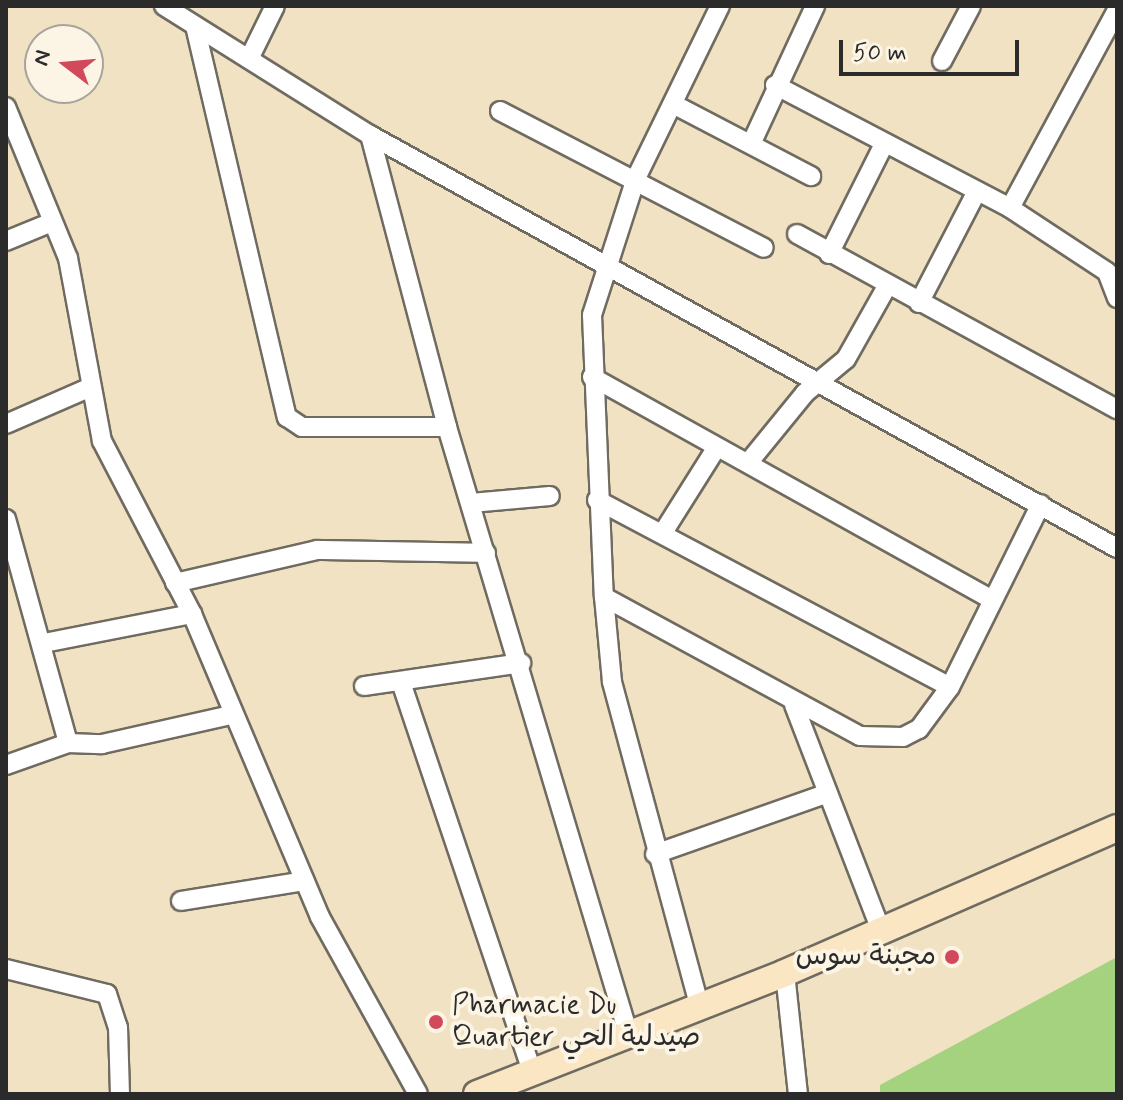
<!DOCTYPE html>
<html>
<head>
<meta charset="utf-8">
<style>
	body { margin:0 }
	#map { position:relative; width:1123px; height:1100px; overflow:hidden; background:#f0e2c3; font-family:Mynerve,"Playpen Sans Arabic",sans-serif }
	div>[style] { position:absolute }
	.green>* { inset:0; background:#a5d27f }
	.roads { filter:drop-shadow(2px 0 #706b60) drop-shadow(-2px 0 #706b60) drop-shadow(0 2px #706b60) drop-shadow(0 -2px #706b60) }
	.street>* { height:18px; margin:-9px; padding:0 9px; transform-origin:9px; border-radius:9px; background:#fff }
	.secondary>* { height:26px; margin:-13px; padding:0 13px; transform-origin:13px; border-radius:13px; background:#fbe6c4 }
	.dots>* { width:22px; height:22px; translate:-50% -50%; box-sizing:border-box; border:4px solid #fcf5e5; border-radius:50% }
	span { translate:-50% -50%; white-space:nowrap; text-align:center; line-height:1.15; -webkit-text-stroke:8px #fcf5e5; paint-order:stroke }
	.poi-label { font-size:28px; color:#2b2b2b }
	.right { translate:-100% -50%; text-align:right }
	.left { translate:0 -50%; text-align:left }
	.frame { position:absolute; inset:0; border:8px solid #2b2b2b; pointer-events:none }
	.north { position:absolute; left:24px; top:24px; width:80px; height:80px; box-sizing:border-box; background:#fcf5e5; border:2px solid #a8a49b; border-radius:50%; rotate:286deg; font-size:22px; font-weight:700; line-height:32px; text-align:center; color:#2b2b2b }
	.north::after { content:''; display:block; margin:auto; width:28px; height:36px; background:#d1495b; clip-path:polygon(50% 0,100% 100%,50% 72%,0 100%) }
	.scale { position:absolute; left:839px; top:40px; width:180px; height:36px; box-sizing:border-box; border:4px solid #2b2b2b; border-top:0; padding-left:10px; font-size:24px; line-height:28px; white-space:nowrap; color:#2b2b2b; -webkit-text-stroke:6px #fcf5e5; paint-order:stroke }
</style>
</head>
<body>
<div id="map">
	<div class="green">
		<div style="clip-path:polygon(1117px 957px,1117px 1094px,880px 1094px,880px 1085px)"></div>
	</div>
	<div class="roads">
		<div class="street">
			<div style="left:164px;top:6px;width:243px;rotate:32.1deg"></div>
			<div style="left:370px;top:135px;width:854px;rotate:28.94deg"></div>
			<div style="left:720px;top:6px;width:191px;rotate:116deg"></div>
			<div style="left:636px;top:178px;width:144px;rotate:107.8deg"></div>
			<div style="left:592px;top:315px;width:282px;rotate:87.6deg"></div>
			<div style="left:604px;top:597px;width:291px;rotate:28.5deg"></div>
			<div style="left:860px;top:736px;width:43px;rotate:1.3deg"></div>
			<div style="left:903px;top:737px;width:18px;rotate:-27deg"></div>
			<div style="left:919px;top:729px;width:52px;rotate:-53.6deg"></div>
			<div style="left:950px;top:687px;width:204px;rotate:-63.6deg"></div>
			<div style="left:1117px;top:10px;width:225px;rotate:118.4deg"></div>
			<div style="left:1010px;top:208px;width:116px;rotate:33.4deg"></div>
			<div style="left:1107px;top:272px;width:28px;rotate:69deg"></div>
			<div style="left:195px;top:26px;width:402px;rotate:76.8deg"></div>
			<div style="left:287px;top:417px;width:18px;rotate:34deg"></div>
			<div style="left:302px;top:427px;width:145px"></div>
			<div style="left:249px;top:59px;width:59px;rotate:-63.9deg"></div>
			<div style="left:942px;top:61px;width:62px;rotate:-62.2deg"></div>
			<div style="left:775px;top:85px;width:265px;rotate:27.6deg"></div>
			<div style="left:673px;top:104px;width:156px;rotate:27.6deg"></div>
			<div style="left:6px;top:107px;width:163px;rotate:67.7deg"></div>
			<div style="left:68px;top:258px;width:186px;rotate:79.5deg"></div>
			<div style="left:102px;top:441px;width:195px;rotate:62.5deg"></div>
			<div style="left:192px;top:614px;width:329px;rotate:67.1deg"></div>
			<div style="left:320px;top:917px;width:202px;rotate:61deg"></div>
			<div style="left:500px;top:111px;width:297px;rotate:27.4deg"></div>
			<div style="left:370px;top:135px;width:302px;rotate:75.2deg"></div>
			<div style="left:447px;top:427px;width:636px;rotate:73.36deg"></div>
			<div style="left:752px;top:142px;width:150px;rotate:-65.1deg"></div>
			<div style="left:797px;top:234px;width:365px;rotate:28.7deg"></div>
			<div style="left:6px;top:241px;width:50px;rotate:-22.4deg"></div>
			<div style="left:829px;top:254px;width:119px;rotate:-63.4deg"></div>
			<div style="left:919px;top:303px;width:126px;rotate:-62.6deg"></div>
			<div style="left:592px;top:377px;width:458px;rotate:29.1deg"></div>
			<div style="left:6px;top:424px;width:93px;rotate:-23.5deg"></div>
			<div style="left:748px;top:463px;width:90px;rotate:-50.8deg"></div>
			<div style="left:805px;top:393px;width:53px;rotate:-39.7deg"></div>
			<div style="left:846px;top:359px;width:81px;rotate:-60.6deg"></div>
			<div style="left:597px;top:500px;width:399px;rotate:27.9deg"></div>
			<div style="left:471px;top:503px;width:79px;rotate:-5.1deg"></div>
			<div style="left:6px;top:519px;width:232px;rotate:74.5deg"></div>
			<div style="left:68px;top:743px;width:34px;rotate:2deg"></div>
			<div style="left:102px;top:744px;width:132px;rotate:-12.7deg"></div>
			<div style="left:664px;top:531px;width:99px;rotate:-57.8deg"></div>
			<div style="left:175px;top:583px;width:146px;rotate:-13.1deg"></div>
			<div style="left:317px;top:550px;width:169px;rotate:1deg"></div>
			<div style="left:604px;top:597px;width:85px;rotate:84.6deg"></div>
			<div style="left:612px;top:682px;width:335px;rotate:74.9deg"></div>
			<div style="left:44px;top:643px;width:151px;rotate:-11.1deg"></div>
			<div style="left:402px;top:685px;width:410px;rotate:71.4deg"></div>
			<div style="left:364px;top:686px;width:159px;rotate:-8.3deg"></div>
			<div style="left:794px;top:705px;width:244px;rotate:68.9deg"></div>
			<div style="left:6px;top:765px;width:66px;rotate:-19.5deg"></div>
			<div style="left:655px;top:854px;width:183px;rotate:-19.4deg"></div>
			<div style="left:181px;top:901px;width:125px;rotate:-9.2deg"></div>
			<div style="left:6px;top:969px;width:104px;rotate:13.9deg"></div>
			<div style="left:107px;top:994px;width:35px;rotate:72deg"></div>
			<div style="left:118px;top:1027px;width:67px;rotate:88.3deg"></div>
			<div style="left:785px;top:973px;width:122px;rotate:83.9deg"></div>
		</div>
		<div class="secondary">
			<div style="left:477px;top:1094px;width:331px;rotate:-21.4deg"></div>
			<div style="left:785px;top:973px;width:362px;rotate:-23.6deg"></div>
		</div>
	</div>
	<div class="dots">
		<div style="left:952px;top:957px;background:#d1495b"></div>
		<div style="left:436px;top:1022px;background:#d1495b"></div>
	</div>
	<div class="poi-label">
		<span class="right" style="left:936px;top:957px">مجبنة سوس</span>
		<span class="left" style="left:452px;top:1022px">Pharmacie Du<br>Quartier صيدلية الحي</span>
	</div>
	<div class="frame"></div>
	<div class="north">N</div>
	<div class="scale">50 m</div>
</div>
</body>
</html>
